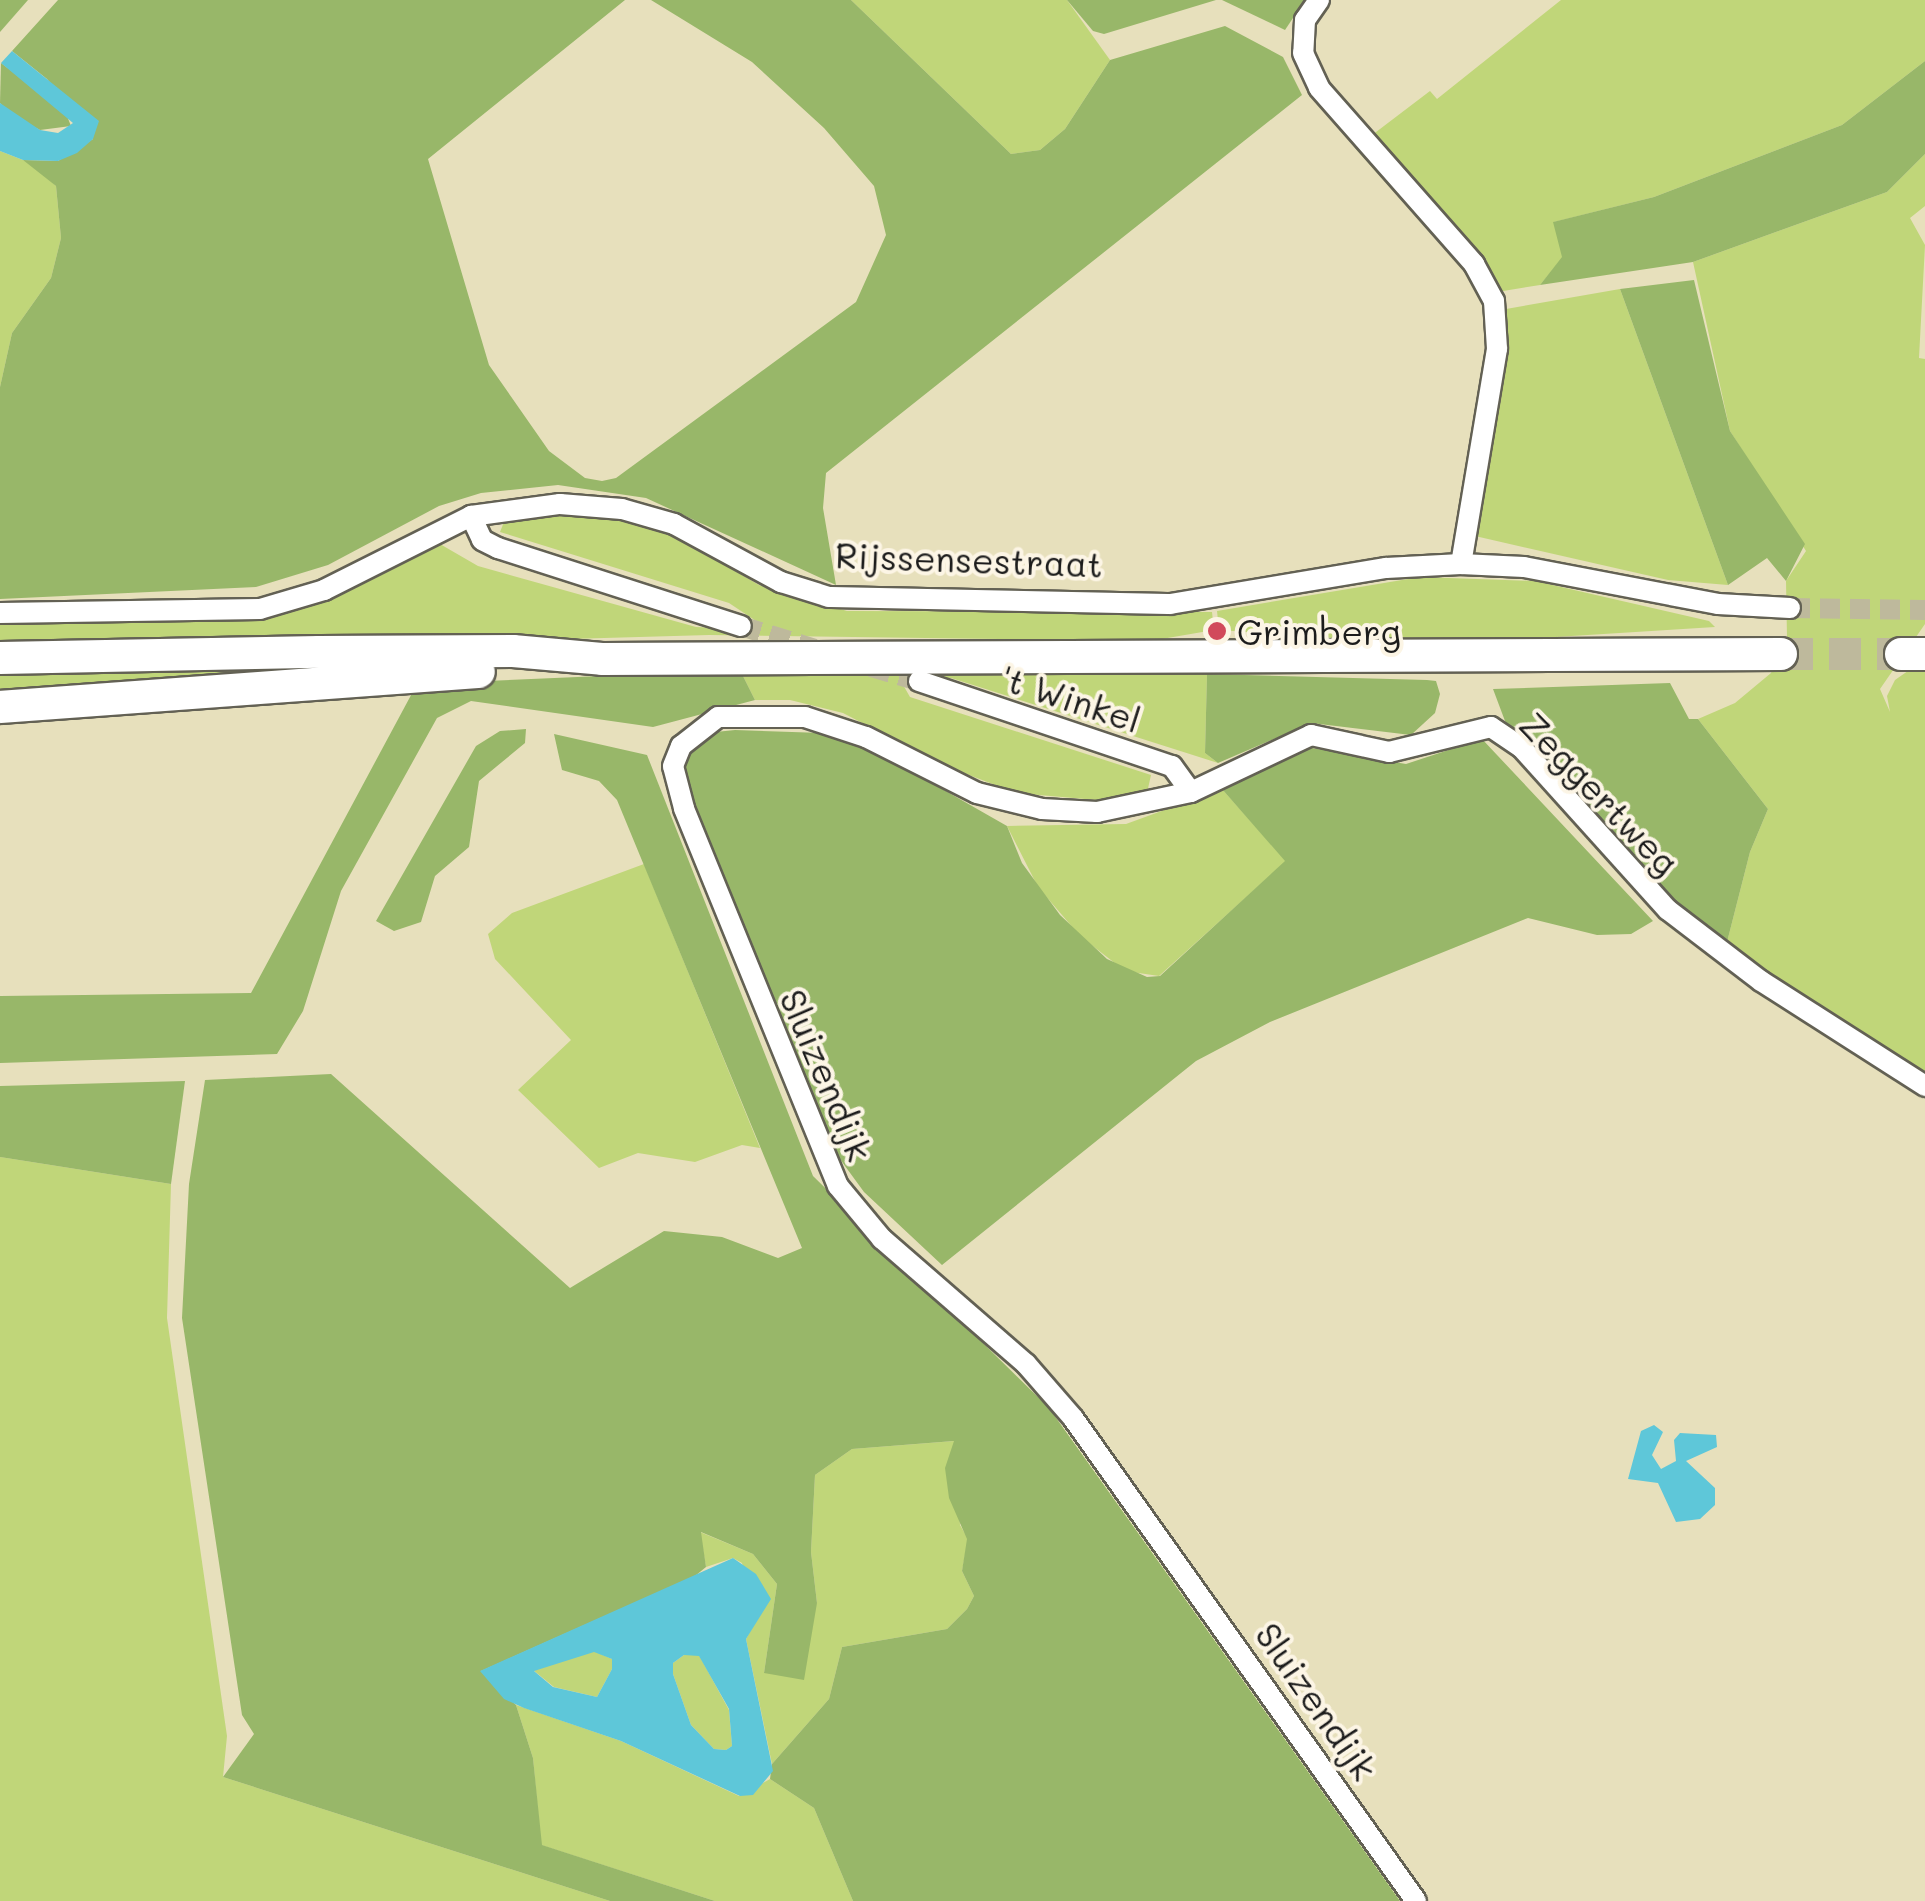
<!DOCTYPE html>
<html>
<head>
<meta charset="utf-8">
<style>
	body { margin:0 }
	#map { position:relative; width:1925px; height:1901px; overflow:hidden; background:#e7e0bc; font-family:Mali,sans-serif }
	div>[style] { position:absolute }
	.green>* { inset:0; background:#c0d679 }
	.forest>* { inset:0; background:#98b769 }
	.water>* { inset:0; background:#5ec7d9 }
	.street-tunnel>* { height:20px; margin-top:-10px; transform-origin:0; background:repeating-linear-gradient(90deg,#beb99c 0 20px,transparent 0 30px) }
	.primary-tunnel>* { height:32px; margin-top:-16px; transform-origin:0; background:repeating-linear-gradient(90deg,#beb99c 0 32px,transparent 0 48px) }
	.roads { filter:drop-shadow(2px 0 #636154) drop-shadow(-2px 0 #636154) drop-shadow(0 2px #636154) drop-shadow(0 -2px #636154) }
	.street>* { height:20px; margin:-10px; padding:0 10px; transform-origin:10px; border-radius:10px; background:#fff }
	.primary>* { height:32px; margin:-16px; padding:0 16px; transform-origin:16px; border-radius:16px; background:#fff }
	.dots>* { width:28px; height:28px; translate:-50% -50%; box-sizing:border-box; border:5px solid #fcf5e5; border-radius:50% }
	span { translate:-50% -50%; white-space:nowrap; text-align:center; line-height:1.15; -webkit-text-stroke:8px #fcf5e5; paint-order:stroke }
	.street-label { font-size:35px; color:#1c1c1c }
	.poi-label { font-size:35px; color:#1c1c1c }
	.left { translate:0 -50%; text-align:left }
</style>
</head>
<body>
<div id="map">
	<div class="green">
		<div style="clip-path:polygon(851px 0,1067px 0,1110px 60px,1065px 129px,1040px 150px,1011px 154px)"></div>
		<div style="clip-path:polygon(1561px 0,1925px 0,1925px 61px,1842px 125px,1654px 197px,1554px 222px,1563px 257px,1540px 285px,1485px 294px,1355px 148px,1430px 91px,1437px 99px)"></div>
		<div style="clip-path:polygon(0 151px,33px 164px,56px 186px,61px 238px,51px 278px,12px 333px,0 387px)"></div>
		<div style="clip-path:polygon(1925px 154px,1925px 206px,1910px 218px,1925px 245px,1919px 358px,1925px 359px,1925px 624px,1880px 689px,1890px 712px,1887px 696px,1895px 680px,1925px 659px,1925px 1079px,1726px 946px,1750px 852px,1768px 809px,1698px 719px,1735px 703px,1771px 673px,1787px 638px,1786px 581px,1806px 551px,1730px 431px,1693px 262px,1887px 192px)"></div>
		<div style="clip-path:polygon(1620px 289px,1728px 585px,1668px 580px,1475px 536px,1489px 312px)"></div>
		<div style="clip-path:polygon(559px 516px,618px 518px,667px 531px,759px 585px,847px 611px,1212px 612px,1214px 630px,1150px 641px,709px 635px,316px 646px,0 642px,0 621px,275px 614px,330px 599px,433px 540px,478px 566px,696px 627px,744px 629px,756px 621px,729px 603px,500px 532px,504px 522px)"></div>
		<div style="clip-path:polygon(1420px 577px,1535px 581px,1709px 621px,1715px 627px,1524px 639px,1362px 640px,1219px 630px,1217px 611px)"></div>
		<div style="clip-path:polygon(552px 658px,146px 679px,0 694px,0 673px)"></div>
		<div style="clip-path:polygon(1000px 669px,1207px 674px,1205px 753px,1218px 763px,951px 678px,902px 683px,910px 697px,1151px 775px,1147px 793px,1108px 801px,1016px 793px,943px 765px,843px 713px,790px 700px,755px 700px,740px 670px)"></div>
		<div style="clip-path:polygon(1222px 789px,1286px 861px,1159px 976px,1125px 971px,1080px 936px,1038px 887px,1007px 826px,1126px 824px)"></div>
		<div style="clip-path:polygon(644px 864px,760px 1148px,742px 1145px,695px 1162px,638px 1153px,599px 1168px,518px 1090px,571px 1040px,495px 959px,488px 934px,512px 913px)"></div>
		<div style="clip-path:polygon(0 1157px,171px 1184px,167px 1318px,227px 1736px,223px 1777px,610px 1901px,0 1901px)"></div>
		<div style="clip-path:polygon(955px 1441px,960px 1525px,968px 1539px,962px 1571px,974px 1596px,967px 1609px,947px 1629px,842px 1647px,829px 1699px,772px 1764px,746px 1639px,757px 1619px,742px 1563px,733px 1558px,706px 1567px,700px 1532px,753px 1554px,777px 1584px,764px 1673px,817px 1603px,811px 1552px,815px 1475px,852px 1449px)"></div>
		<div style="clip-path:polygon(594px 1651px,612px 1659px,612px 1669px,597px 1697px,554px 1687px,533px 1670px)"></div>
		<div style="clip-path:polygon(684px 1655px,699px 1655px,729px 1710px,732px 1746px,726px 1750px,714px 1749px,691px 1725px,673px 1674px,673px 1663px)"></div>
		<div style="clip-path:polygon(516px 1705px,621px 1741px,739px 1796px,770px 1779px,814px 1808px,853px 1901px,715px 1901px,541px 1845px,533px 1758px)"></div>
	</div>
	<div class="forest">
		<div style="clip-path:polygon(0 0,28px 0,0 32px)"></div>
		<div style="clip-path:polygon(58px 0,625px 0,428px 159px,489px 365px,549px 451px,585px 478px,602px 481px,616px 478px,856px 302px,886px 235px,874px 186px,824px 128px,752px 62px,651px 0,851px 0,1011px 154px,1040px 150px,1065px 129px,1110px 60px,1225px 26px,1283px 57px,1302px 95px,826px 473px,823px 508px,836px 585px,646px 498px,558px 485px,481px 493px,439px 506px,328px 565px,256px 587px,0 599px,0 387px,12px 333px,51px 278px,61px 238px,56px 186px,23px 160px,58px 161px,93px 139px,47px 79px,12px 51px)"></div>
		<div style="clip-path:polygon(1067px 0,1216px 0,1104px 34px,1093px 31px)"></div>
		<div style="clip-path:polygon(1222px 0,1305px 0,1285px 30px)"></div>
		<div style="clip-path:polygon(1925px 61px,1925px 154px,1887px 192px,1693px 262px,1540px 285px,1562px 257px,1553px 222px,1654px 197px,1842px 125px)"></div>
		<div style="clip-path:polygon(1px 63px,65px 111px,71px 126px,40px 130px,13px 116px,0 103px)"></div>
		<div style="clip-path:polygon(1694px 280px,1730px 431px,1805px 544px,1786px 581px,1767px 558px,1728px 585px,1620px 289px)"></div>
		<div style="clip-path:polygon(740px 670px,755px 700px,653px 727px,471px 701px,437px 718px,341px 891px,303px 1011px,277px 1054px,0 1063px,0 996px,251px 993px,417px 684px)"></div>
		<div style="clip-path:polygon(1207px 674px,1427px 680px,1436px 681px,1440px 694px,1435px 713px,1411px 735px,1311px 723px,1218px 763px,1205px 753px)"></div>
		<div style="clip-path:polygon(1670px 683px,1689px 719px,1698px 719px,1768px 809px,1750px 852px,1726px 946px,1660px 894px,1505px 721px,1493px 689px)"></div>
		<div style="clip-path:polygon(526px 729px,525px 743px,479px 781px,469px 847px,435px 876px,421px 922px,394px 931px,376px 921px,476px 746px,500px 731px)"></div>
		<div style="clip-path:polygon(735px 730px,822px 733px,893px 761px,1007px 826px,1022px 863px,1060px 915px,1107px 959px,1147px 977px,1160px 976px,1285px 861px,1222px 789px,1306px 747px,1406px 764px,1482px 739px,1653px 921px,1631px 934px,1597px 935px,1528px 918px,1270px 1022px,1196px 1061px,942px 1265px,864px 1192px,826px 1140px,683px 788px,683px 759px,706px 733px)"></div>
		<div style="clip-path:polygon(554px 734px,647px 755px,813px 1176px,1049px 1408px,1400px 1901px,853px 1901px,814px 1808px,770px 1779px,772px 1764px,829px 1699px,842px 1647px,947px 1629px,967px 1609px,974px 1596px,962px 1571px,967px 1539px,949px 1498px,945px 1468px,954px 1441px,852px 1449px,815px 1475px,811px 1552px,817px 1603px,804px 1680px,764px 1673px,777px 1584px,753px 1554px,701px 1532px,706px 1567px,695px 1576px,481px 1671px,516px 1705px,533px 1758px,542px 1845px,715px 1901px,610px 1901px,223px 1777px,254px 1734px,242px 1715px,182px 1318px,189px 1184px,205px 1080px,331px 1074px,570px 1288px,664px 1231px,722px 1237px,778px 1258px,802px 1248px,617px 800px,599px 781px,562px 770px)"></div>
		<div style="clip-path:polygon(185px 1081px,171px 1184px,0 1157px,0 1086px)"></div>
	</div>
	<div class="water">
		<div style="clip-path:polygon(12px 51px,99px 121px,93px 139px,77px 153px,58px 161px,23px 160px,0 151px,0 103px,40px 130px,58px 133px,73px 123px,1px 63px)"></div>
		<div style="clip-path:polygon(1654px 1425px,1663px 1432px,1652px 1455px,1661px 1469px,1676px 1461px,1674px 1440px,1680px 1433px,1716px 1435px,1717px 1447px,1686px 1461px,1715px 1488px,1715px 1505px,1700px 1519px,1676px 1522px,1658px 1483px,1628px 1479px,1641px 1431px)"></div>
		<div style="clip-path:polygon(evenodd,733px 1558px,756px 1574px,771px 1599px,746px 1639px,773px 1771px,753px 1795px,740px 1796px,621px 1741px,524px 1708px,504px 1699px,480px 1671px,733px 1558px,594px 1652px,612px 1659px,612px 1669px,597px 1697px,553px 1687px,534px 1671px,594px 1652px,733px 1558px,684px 1655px,699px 1656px,729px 1709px,732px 1746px,726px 1750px,714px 1749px,691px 1725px,673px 1674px,673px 1663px,684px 1655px)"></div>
	</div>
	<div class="street-tunnel">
		<div style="left:1790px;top:608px;width:135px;rotate:0.8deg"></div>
		<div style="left:741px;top:626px;width:77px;rotate:17.3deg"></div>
		<div style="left:871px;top:667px;width:50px;rotate:16.3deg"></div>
	</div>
	<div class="primary-tunnel">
		<div style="left:1781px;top:654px;width:120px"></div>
	</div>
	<div class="roads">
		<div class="street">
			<div style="left:1319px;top:0;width:24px;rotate:125deg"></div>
			<div style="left:1305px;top:20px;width:33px;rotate:93deg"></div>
			<div style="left:1303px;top:53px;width:38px;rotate:65deg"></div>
			<div style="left:1319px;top:88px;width:235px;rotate:48.6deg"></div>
			<div style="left:1474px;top:264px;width:42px;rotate:61.6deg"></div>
			<div style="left:1494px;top:301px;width:48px;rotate:86.4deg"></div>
			<div style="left:1497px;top:349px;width:218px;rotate:99.5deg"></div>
			<div style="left:471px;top:516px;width:26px;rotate:65deg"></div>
			<div style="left:482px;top:540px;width:18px;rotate:27deg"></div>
			<div style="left:498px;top:548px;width:255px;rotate:17.8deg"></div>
			<div style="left:0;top:613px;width:260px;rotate:-0.9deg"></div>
			<div style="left:260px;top:609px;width:67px;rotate:-16.5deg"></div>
			<div style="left:324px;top:590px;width:165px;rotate:-26.7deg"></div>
			<div style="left:471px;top:516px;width:90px;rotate:-7.7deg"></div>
			<div style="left:560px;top:504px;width:62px;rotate:4.6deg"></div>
			<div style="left:622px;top:509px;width:54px;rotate:16.1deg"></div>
			<div style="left:674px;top:524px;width:122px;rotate:28.5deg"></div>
			<div style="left:781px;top:582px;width:50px;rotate:17.4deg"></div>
			<div style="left:829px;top:597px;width:341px;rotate:1.2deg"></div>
			<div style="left:1170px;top:604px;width:219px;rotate:-9.5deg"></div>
			<div style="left:1386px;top:568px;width:75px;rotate:-3.1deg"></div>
			<div style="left:1461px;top:564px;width:63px;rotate:2.7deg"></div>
			<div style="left:1524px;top:567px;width:197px;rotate:10.8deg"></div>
			<div style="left:1718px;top:604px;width:72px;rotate:3.2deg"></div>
			<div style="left:919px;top:681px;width:267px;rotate:18.6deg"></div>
			<div style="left:1172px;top:766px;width:32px;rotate:54deg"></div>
			<div style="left:1416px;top:1901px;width:592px;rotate:-125.38deg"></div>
			<div style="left:1073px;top:1418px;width:72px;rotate:-131deg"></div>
			<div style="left:1026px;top:1364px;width:191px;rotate:-139deg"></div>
			<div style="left:882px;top:1239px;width:69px;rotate:-129.7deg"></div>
			<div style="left:838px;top:1186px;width:408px;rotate:-112.2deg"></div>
			<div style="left:684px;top:808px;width:43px;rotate:-104.7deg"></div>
			<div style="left:673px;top:766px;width:22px;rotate:-68deg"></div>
			<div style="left:681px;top:746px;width:47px;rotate:-38.1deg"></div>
			<div style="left:718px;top:717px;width:87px"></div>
			<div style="left:805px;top:717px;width:64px;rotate:18.2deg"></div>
			<div style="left:866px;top:737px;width:124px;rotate:26.8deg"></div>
			<div style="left:977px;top:793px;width:67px;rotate:13.8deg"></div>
			<div style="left:1042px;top:809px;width:55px;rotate:3.1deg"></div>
			<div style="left:1097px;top:812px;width:96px;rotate:-12deg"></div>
			<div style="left:1191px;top:792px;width:133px;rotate:-25.4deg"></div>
			<div style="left:1311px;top:735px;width:80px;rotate:12.3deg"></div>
			<div style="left:1389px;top:752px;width:105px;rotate:-13.8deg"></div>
			<div style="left:1491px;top:727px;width:36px;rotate:34deg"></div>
			<div style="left:1521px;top:747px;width:219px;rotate:48deg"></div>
			<div style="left:1668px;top:910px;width:117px;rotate:37.4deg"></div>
			<div style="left:1761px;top:981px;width:195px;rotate:32.6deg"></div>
		</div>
		<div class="primary">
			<div style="left:1901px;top:654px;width:24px"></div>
			<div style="left:0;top:658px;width:319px;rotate:-1.1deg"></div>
			<div style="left:319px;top:652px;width:194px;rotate:-0.3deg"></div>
			<div style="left:513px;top:651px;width:89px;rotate:5.1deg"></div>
			<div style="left:602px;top:659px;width:1179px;rotate:-0.24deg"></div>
			<div style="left:0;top:707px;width:480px;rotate:-4.2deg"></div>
		</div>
	</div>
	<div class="dots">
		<div style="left:1217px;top:631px;background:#d1495b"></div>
	</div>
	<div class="street-label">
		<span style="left:969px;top:559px;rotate:2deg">Rijssensestraat</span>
		<span style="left:1071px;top:698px;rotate:18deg">'t Winkel</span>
		<span style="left:1600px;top:793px;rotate:46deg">Zeggertweg</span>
		<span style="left:827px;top:1075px;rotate:67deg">Sluizendijk</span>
		<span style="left:1317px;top:1701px;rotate:55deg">Sluizendijk</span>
	</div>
	<div class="poi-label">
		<span class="left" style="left:1237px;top:631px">Grimberg</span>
	</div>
</div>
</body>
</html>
